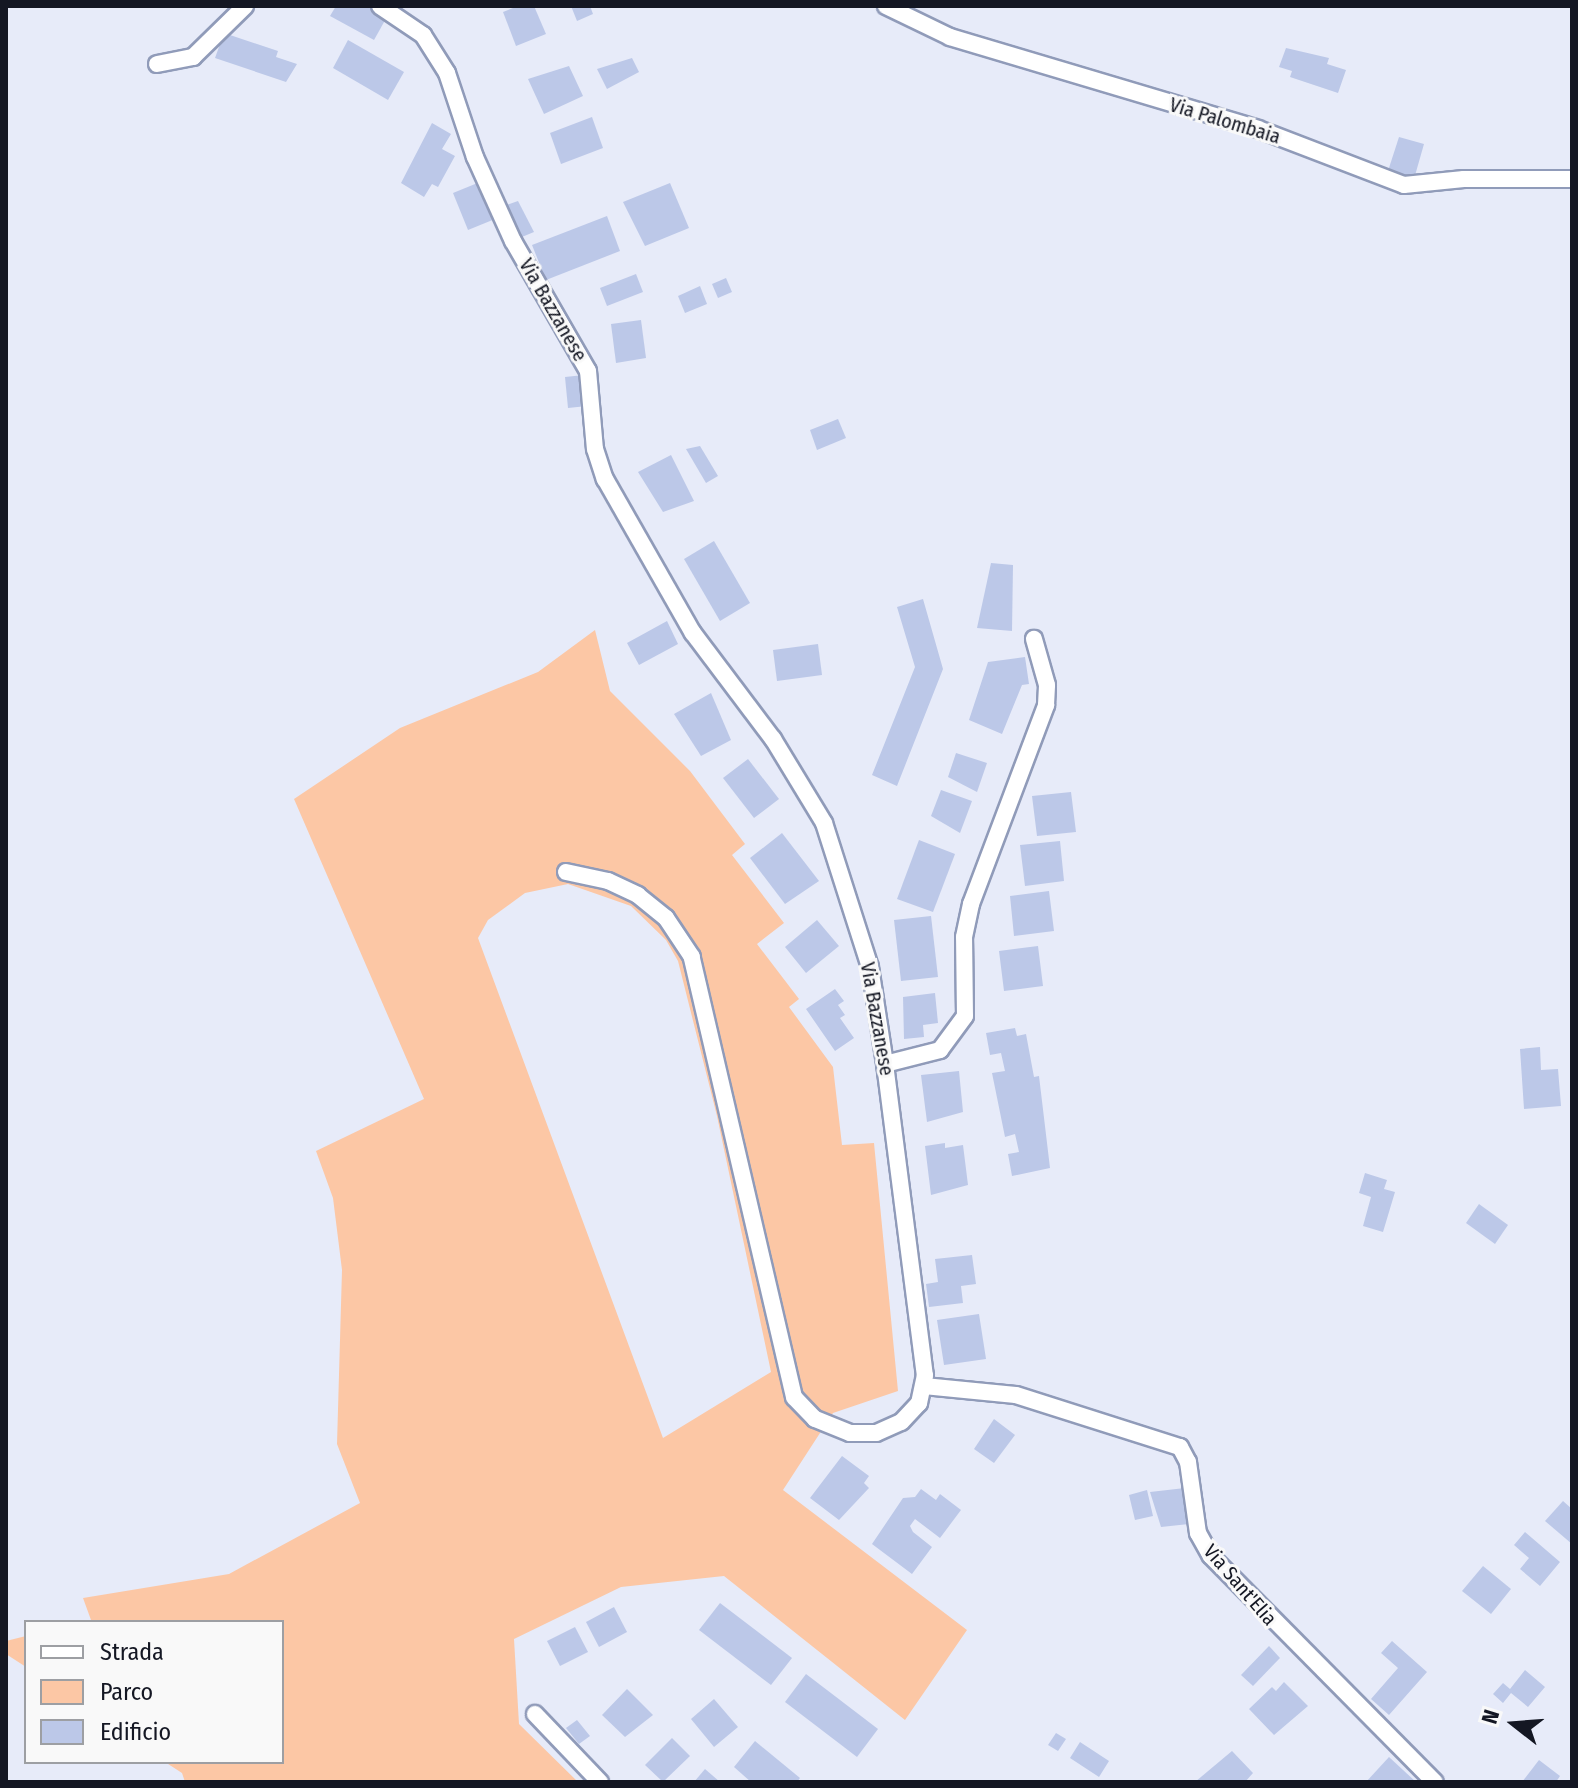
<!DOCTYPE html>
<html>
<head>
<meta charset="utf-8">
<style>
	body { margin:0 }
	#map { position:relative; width:1578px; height:1788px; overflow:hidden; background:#e7ebf9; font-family:"Fira Sans Condensed",sans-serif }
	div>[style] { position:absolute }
	.green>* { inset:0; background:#fcc7a5 }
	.building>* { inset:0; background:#bcc8e8 }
	.roads { filter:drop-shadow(2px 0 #909bb9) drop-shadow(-2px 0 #909bb9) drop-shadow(0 2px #909bb9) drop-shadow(0 -2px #909bb9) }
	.minor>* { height:16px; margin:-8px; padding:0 8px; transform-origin:8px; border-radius:8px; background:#fff }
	span { translate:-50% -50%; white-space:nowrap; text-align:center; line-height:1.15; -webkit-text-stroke:6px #f9f9f9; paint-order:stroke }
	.street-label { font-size:20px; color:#141723 }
	.frame { position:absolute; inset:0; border:8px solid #141723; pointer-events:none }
	.legend { position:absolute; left:24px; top:1620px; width:260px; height:144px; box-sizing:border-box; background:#f9f9f9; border:2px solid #9d9fa3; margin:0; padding:10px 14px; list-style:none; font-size:24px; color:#141723 }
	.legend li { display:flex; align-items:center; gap:16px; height:40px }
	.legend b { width:40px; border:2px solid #9d9fa3 }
	.north { position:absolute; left:1474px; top:1684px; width:80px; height:80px; -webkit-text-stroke:6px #f9f9f9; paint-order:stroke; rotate:287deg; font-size:22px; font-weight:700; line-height:32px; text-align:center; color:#141723 }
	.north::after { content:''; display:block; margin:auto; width:28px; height:36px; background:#141723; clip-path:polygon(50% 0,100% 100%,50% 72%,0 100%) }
</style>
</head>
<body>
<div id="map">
	<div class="green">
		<div style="clip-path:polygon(evenodd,595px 630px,610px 691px,690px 771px,745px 844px,732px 855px,784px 923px,757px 944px,799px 999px,789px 1007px,833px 1067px,842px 1145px,874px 1143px,898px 1391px,833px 1413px,783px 1490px,967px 1630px,905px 1720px,724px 1576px,621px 1587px,514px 1639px,519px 1724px,578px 1782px,185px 1782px,182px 1773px,165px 1762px,282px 1762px,282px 1622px,84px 1622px,91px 1620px,83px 1598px,229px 1574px,360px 1503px,337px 1444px,342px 1270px,333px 1198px,316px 1151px,424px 1099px,294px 799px,400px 728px,538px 672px,595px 630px,568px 884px,631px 906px,666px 940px,678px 961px,717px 1116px,771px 1372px,663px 1438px,478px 938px,488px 920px,525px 893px,568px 884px)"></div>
		<div style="clip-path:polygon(26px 1636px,26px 1667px,6px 1654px,6px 1641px)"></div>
	</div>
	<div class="building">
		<div style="clip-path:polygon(336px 6px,371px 6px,388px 15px,374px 40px,330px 16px)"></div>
		<div style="clip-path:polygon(518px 6px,534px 6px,546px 34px,516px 46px,503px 12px)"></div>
		<div style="clip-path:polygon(571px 6px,590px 6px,593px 14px,577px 21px)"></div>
		<div style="clip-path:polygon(224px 33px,278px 51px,276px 57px,297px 64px,286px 82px,215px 58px)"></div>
		<div style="clip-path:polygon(348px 40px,404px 72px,388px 100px,333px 68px)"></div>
		<div style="clip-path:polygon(1286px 48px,1329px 58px,1327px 64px,1346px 70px,1338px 93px,1290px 77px,1292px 71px,1279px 67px)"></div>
		<div style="clip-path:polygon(632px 58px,639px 72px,607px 89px,597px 69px)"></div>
		<div style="clip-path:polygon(569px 66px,583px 96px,544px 114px,528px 79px)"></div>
		<div style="clip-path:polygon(592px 117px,603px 148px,561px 164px,550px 133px)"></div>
		<div style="clip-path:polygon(432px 123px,451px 134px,442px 149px,455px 156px,438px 187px,432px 184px,424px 197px,401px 183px)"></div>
		<div style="clip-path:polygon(1399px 137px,1424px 144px,1414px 179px,1388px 171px)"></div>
		<div style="clip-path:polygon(480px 182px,495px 219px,468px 230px,453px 193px)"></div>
		<div style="clip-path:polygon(670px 183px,689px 228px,645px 246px,623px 202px)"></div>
		<div style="clip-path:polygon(518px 201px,534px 232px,517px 239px,504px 206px)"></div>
		<div style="clip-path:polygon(607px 216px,620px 251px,546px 280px,532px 245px)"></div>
		<div style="clip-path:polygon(636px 274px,643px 292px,607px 306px,600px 288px)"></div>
		<div style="clip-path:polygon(726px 278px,732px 292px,718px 298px,712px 284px)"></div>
		<div style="clip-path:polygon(700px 286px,707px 304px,685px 313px,678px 296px)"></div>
		<div style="clip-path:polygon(641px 320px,646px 358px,616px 363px,611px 324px)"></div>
		<div style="clip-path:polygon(584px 375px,587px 406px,568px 408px,565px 377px)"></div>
		<div style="clip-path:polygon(838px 419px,846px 438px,817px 450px,810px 430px)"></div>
		<div style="clip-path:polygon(700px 446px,718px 476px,706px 483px,686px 449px)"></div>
		<div style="clip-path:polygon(671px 455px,694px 501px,663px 512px,638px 472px)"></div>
		<div style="clip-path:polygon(714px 541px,750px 603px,720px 621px,684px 559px)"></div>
		<div style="clip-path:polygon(991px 563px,1013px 565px,1012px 631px,977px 628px)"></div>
		<div style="clip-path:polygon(923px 599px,943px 669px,897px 786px,872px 775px,915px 667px,897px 607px)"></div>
		<div style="clip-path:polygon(667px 621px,678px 644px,639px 665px,627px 643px)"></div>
		<div style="clip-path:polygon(818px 644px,822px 675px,777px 681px,773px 650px)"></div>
		<div style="clip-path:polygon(1025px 657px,1029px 684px,1022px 685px,1002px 734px,969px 720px,988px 662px)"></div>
		<div style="clip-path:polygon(711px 693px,731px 740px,701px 756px,674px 714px)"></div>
		<div style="clip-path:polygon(956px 753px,987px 763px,977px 792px,948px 777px)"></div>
		<div style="clip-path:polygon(748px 759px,779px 799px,754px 818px,723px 778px)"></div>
		<div style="clip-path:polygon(941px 790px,972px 801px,960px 833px,931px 816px)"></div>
		<div style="clip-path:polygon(1071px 792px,1076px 832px,1037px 836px,1032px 796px)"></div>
		<div style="clip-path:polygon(782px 833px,819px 881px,785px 904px,750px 858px)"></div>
		<div style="clip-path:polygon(919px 840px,955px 854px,933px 912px,897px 899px)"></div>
		<div style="clip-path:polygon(1060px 841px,1064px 881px,1025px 886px,1020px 845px)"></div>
		<div style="clip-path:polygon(1049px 891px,1054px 931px,1014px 936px,1010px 896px)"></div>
		<div style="clip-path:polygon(931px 916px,938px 977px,901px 981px,894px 920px)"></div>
		<div style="clip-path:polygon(817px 920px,839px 946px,806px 973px,785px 947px)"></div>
		<div style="clip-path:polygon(1038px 946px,1043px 986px,1004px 991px,999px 951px)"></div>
		<div style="clip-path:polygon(835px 989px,844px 1001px,838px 1005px,845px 1015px,840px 1018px,854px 1038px,835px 1051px,806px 1009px)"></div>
		<div style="clip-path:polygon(935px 993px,938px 1023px,923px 1025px,924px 1037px,904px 1039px,903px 997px)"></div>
		<div style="clip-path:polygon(1015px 1028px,1017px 1036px,1026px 1034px,1034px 1077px,1039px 1076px,1050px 1168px,1012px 1176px,1008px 1154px,1019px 1152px,1015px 1134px,1005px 1137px,992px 1073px,1005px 1071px,1001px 1053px,990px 1055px,986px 1033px)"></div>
		<div style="clip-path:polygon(1540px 1047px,1541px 1070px,1558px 1069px,1561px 1106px,1524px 1109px,1520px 1049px)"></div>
		<div style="clip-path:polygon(959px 1071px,963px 1112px,927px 1122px,921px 1075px)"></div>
		<div style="clip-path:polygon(945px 1143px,945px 1148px,963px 1145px,968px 1185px,931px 1195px,925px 1146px)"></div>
		<div style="clip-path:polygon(1365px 1173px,1387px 1180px,1384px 1189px,1395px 1192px,1383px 1232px,1363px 1226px,1371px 1197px,1359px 1193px)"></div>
		<div style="clip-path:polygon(1479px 1204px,1508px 1225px,1495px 1244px,1466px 1223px)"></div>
		<div style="clip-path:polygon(972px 1255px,976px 1284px,961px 1286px,963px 1303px,929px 1307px,926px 1284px,938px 1282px,935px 1259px)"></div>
		<div style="clip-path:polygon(979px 1314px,986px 1359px,944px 1365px,937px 1320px)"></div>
		<div style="clip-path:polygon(994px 1419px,1015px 1435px,994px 1463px,974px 1449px)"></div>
		<div style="clip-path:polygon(842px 1456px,869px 1476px,864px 1483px,869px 1488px,839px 1520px,810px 1498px)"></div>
		<div style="clip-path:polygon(1185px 1488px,1189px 1524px,1161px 1527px,1150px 1492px)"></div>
		<div style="clip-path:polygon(921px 1489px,936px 1500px,940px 1494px,961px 1510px,940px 1538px,915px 1519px,910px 1526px,913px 1532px,932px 1547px,912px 1574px,872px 1544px,903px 1498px,915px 1497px)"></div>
		<div style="clip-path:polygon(1147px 1490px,1153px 1516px,1135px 1520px,1129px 1495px)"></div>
		<div style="clip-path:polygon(1563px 1501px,1572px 1509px,1572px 1544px,1545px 1521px)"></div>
		<div style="clip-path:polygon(1525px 1532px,1560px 1562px,1540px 1586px,1520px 1569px,1529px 1558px,1514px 1545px)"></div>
		<div style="clip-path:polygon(1483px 1566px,1511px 1589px,1491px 1614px,1462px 1591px)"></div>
		<div style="clip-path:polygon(720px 1603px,792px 1658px,771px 1685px,699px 1630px)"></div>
		<div style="clip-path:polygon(614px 1607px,627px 1632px,599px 1647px,586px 1622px)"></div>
		<div style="clip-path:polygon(575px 1627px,588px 1652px,560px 1666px,547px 1641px)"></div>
		<div style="clip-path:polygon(1392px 1641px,1427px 1672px,1389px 1715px,1371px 1699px,1398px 1668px,1381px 1653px)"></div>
		<div style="clip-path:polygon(1269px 1646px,1280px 1658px,1253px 1686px,1241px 1675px)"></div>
		<div style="clip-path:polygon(1525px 1670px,1545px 1687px,1528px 1707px,1511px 1693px,1503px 1703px,1493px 1694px,1503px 1683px,1510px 1689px)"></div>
		<div style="clip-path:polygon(806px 1674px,878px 1729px,857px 1757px,785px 1702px)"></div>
		<div style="clip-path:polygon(1284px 1682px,1308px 1706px,1274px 1735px,1249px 1709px,1272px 1687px,1276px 1691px)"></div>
		<div style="clip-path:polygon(627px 1689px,653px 1715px,625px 1737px,602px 1715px)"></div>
		<div style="clip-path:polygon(714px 1699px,738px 1727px,714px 1747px,691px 1719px)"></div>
		<div style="clip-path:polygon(577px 1720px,590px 1736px,579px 1744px,566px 1728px)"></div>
		<div style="clip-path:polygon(1056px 1733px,1066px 1739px,1058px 1751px,1048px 1745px)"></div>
		<div style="clip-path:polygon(672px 1738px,690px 1756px,663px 1782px,645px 1765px)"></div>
		<div style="clip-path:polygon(755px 1741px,800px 1778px,797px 1782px,751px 1782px,734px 1767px)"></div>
		<div style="clip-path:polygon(1080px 1742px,1109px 1761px,1099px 1777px,1070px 1758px)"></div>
		<div style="clip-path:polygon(1232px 1751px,1253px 1773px,1245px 1782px,1195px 1782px)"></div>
		<div style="clip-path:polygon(1389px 1757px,1416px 1782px,1366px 1782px)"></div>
		<div style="clip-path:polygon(1539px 1760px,1560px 1776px,1556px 1782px,1522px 1782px)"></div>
		<div style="clip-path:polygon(705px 1769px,720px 1782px,694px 1782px)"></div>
	</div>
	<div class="roads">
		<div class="minor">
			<div style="left:380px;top:6px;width:52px;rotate:34deg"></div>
			<div style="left:423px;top:35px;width:45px;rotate:57.7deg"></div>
			<div style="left:447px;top:73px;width:89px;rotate:71.6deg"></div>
			<div style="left:475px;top:157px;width:92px;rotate:65.7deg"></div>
			<div style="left:513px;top:241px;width:150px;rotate:60deg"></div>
			<div style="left:588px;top:371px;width:78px;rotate:84.9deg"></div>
			<div style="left:595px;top:449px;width:32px;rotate:72deg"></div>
			<div style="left:605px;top:479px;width:177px;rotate:60.3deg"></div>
			<div style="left:693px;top:633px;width:133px;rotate:53deg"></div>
			<div style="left:773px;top:739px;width:98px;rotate:58.7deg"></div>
			<div style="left:824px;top:823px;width:151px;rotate:72.3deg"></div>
			<div style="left:870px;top:967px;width:98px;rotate:81.2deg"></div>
			<div style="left:885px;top:1064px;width:314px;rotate:82.7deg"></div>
			<div style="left:925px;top:1375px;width:29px;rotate:102deg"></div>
			<div style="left:919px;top:1403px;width:26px;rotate:133deg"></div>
			<div style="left:901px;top:1422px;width:27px;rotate:156deg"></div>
			<div style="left:876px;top:1433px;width:26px;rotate:180deg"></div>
			<div style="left:850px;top:1433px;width:38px;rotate:-158deg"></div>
			<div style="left:815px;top:1419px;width:30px;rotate:-134deg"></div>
			<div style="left:794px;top:1397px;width:452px;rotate:-103.1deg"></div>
			<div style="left:692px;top:957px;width:47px;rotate:-123.7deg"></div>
			<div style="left:666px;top:918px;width:36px;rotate:-141deg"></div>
			<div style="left:638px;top:895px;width:33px;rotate:-155deg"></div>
			<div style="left:608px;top:881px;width:43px;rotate:-167.9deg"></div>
			<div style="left:886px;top:6px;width:71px;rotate:25.8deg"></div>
			<div style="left:950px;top:37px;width:321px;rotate:16.6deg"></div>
			<div style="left:1258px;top:129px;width:156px;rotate:21deg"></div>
			<div style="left:1404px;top:185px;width:60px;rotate:-5.7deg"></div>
			<div style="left:1464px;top:179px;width:108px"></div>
			<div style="left:157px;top:64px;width:37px;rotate:-11deg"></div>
			<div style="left:193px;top:57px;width:73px;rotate:-44.4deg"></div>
			<div style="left:885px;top:1064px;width:57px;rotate:-14.3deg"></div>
			<div style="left:940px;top:1050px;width:42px;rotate:-53.7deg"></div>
			<div style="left:965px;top:1016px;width:79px;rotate:-90.7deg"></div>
			<div style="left:964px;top:937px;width:34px;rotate:-78deg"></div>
			<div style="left:971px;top:904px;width:213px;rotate:-69.3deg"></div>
			<div style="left:1046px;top:705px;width:20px;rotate:-87deg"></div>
			<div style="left:1047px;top:685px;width:48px;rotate:-105.8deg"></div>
			<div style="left:924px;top:1386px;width:92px;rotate:5.6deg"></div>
			<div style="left:1016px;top:1395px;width:172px;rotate:17.6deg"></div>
			<div style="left:1180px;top:1447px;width:17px;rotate:62deg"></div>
			<div style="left:1188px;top:1462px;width:72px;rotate:82deg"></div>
			<div style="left:1198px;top:1533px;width:26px;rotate:61deg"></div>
			<div style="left:1211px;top:1556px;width:318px;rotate:45.3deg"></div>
			<div style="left:535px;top:1714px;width:94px;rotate:46.3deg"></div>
		</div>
	</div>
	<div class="street-label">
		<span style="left:1225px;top:121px;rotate:17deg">Via Palombaia</span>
		<span style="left:553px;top:310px;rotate:60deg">Via Bazzanese</span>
		<span style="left:877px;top:1019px;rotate:80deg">Via Bazzanese</span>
		<span style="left:1240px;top:1585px;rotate:49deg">Via Sant'Elia</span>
	</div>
	<div class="frame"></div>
	<ul class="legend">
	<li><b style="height:10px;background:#fff"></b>Strada</li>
	<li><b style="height:22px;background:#fcc7a5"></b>Parco</li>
	<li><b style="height:22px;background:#bcc8e8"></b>Edificio</li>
	</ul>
	<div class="north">N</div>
</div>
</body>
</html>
